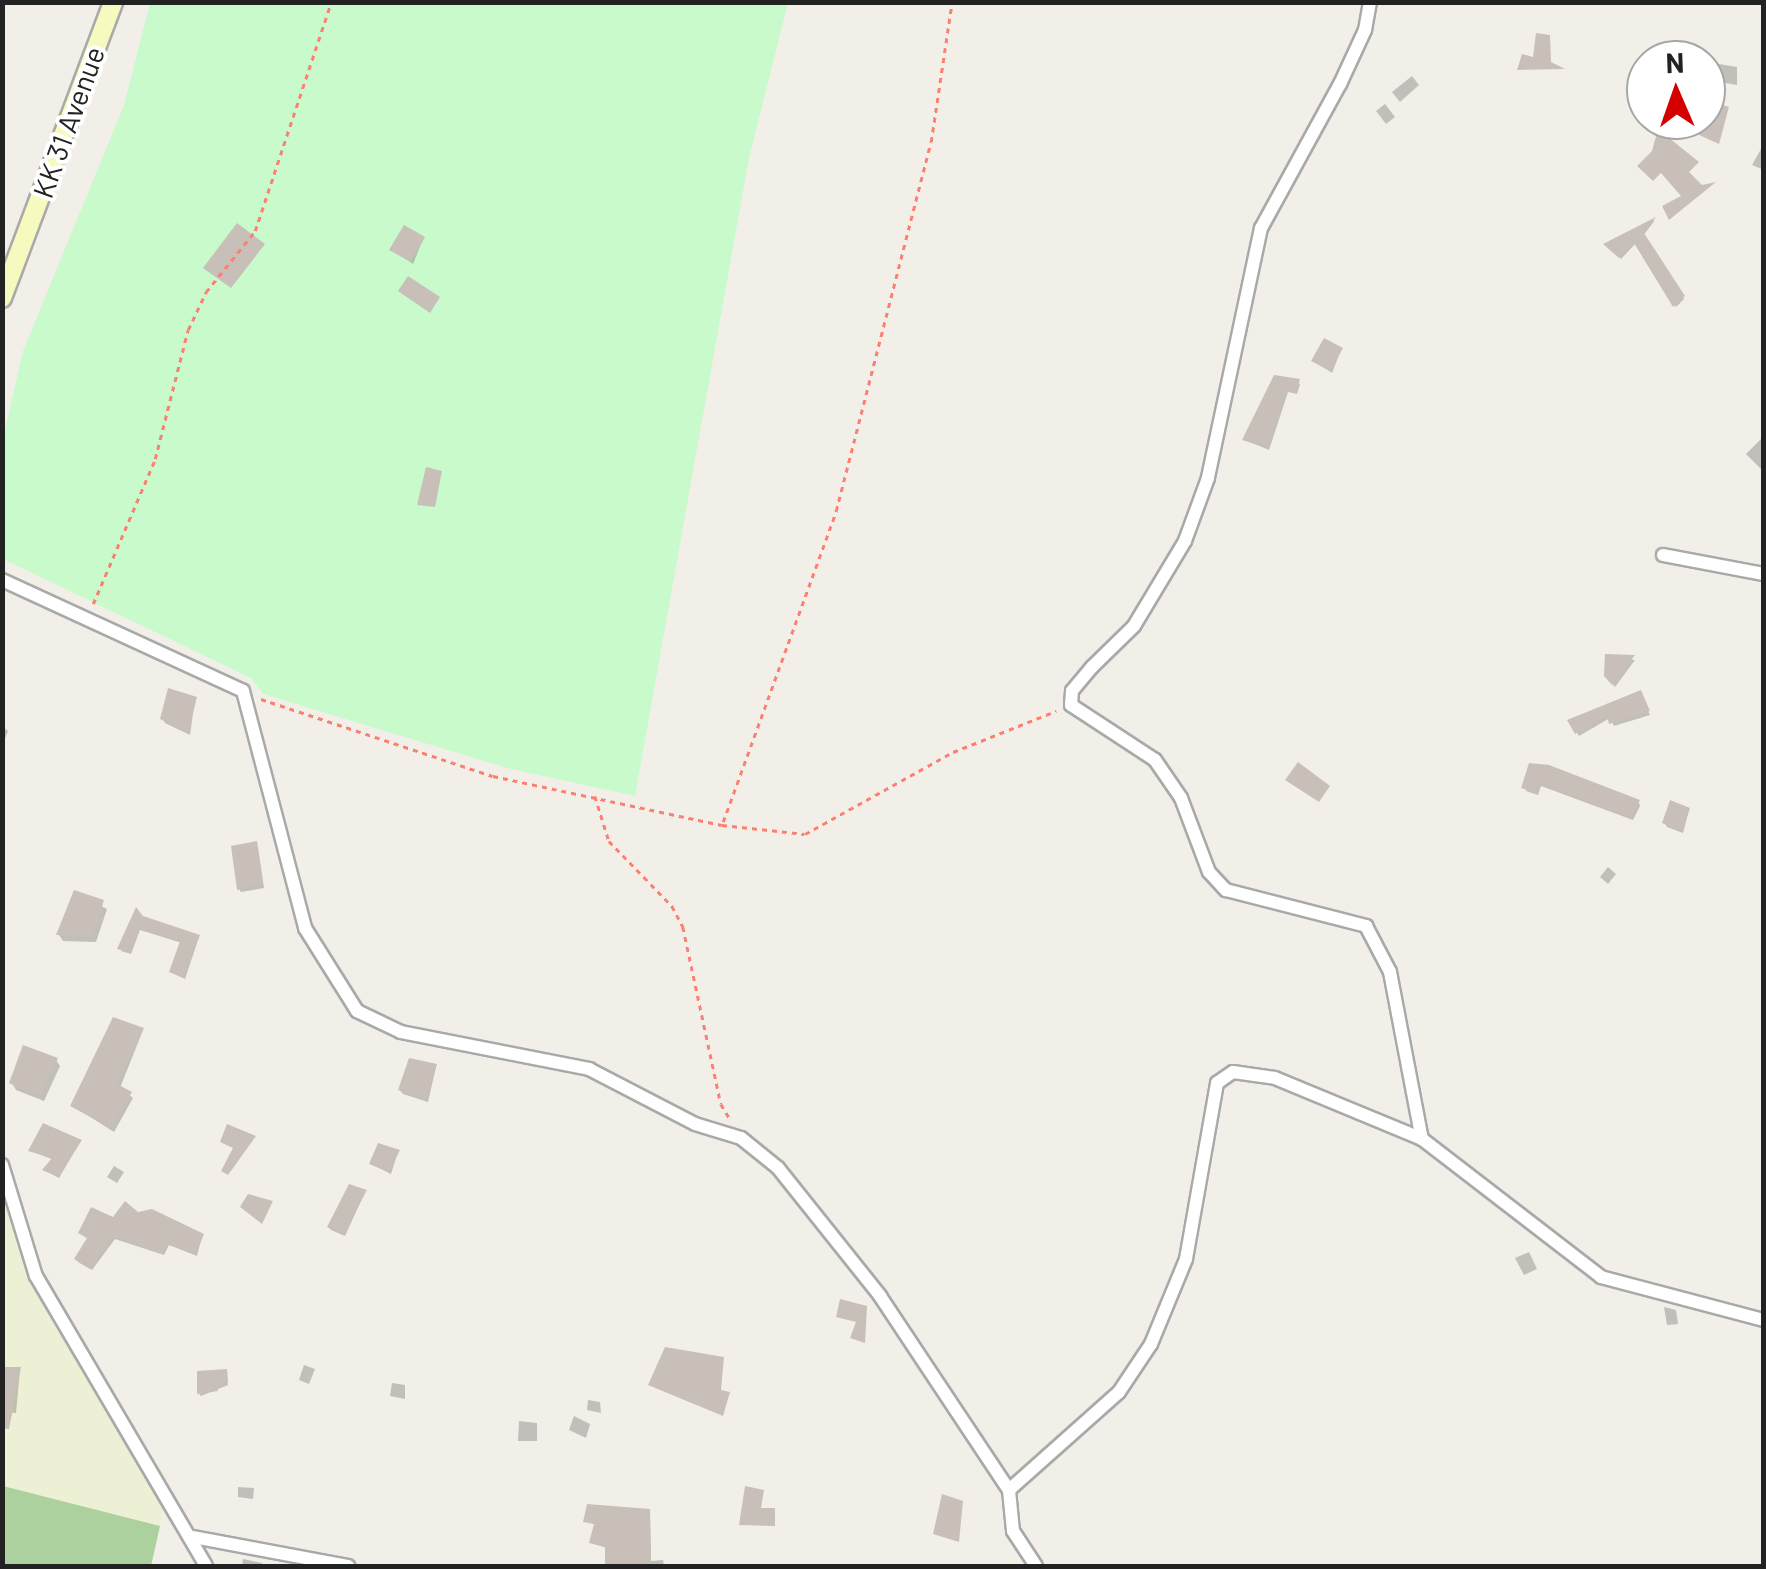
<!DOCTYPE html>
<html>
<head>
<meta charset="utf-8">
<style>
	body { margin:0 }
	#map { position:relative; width:1766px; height:1569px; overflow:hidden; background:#f2efe9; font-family:Barlow,sans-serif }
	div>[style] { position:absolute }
	.farmland>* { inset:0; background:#eef0d5 }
	.forest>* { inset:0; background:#add19e }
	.park>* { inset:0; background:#c8facc }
	.shadow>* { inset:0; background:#0003 }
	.building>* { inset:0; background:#c7bfb8 }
	.path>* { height:2.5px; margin-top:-1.25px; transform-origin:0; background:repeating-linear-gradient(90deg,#fa8072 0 5px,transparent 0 10px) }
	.roads { filter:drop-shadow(2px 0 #a9a9a9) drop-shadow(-2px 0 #a9a9a9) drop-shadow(0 2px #a9a9a9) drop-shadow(0 -2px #a9a9a9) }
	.street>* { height:12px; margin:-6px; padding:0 6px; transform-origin:6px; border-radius:6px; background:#fff }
	.secondary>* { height:18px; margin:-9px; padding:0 9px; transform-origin:9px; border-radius:9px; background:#f7fabf }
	span { translate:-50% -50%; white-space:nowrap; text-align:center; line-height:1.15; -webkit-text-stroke:8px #fff; paint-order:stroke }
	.street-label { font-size:28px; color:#222 }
	.frame { position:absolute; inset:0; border:5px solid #222; pointer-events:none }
	.north { position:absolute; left:1626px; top:40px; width:100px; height:100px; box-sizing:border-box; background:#fff; border:2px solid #a7a7a7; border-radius:50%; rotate:358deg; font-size:28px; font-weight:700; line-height:40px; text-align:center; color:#222 }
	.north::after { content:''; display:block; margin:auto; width:35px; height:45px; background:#d40000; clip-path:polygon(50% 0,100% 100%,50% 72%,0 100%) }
</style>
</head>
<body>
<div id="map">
	<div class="farmland">
		<div style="clip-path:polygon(2px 1154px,51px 1293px,121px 1418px,167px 1476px,160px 1526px,3px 1486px)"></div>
	</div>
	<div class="forest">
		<div style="clip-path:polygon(3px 1486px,160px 1526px,151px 1566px,3px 1566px)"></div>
	</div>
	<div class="park">
		<div style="clip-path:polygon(150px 3px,788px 3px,749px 158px,635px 796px,507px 768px,263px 694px,251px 678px,3px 559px,3px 439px,23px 351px,124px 105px)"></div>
	</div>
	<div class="shadow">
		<div style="clip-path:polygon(1719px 64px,1737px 67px,1737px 85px,1719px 82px)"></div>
		<div style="clip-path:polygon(1412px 76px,1419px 85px,1400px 102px,1392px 92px)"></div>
		<div style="clip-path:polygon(1385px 104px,1395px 117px,1386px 124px,1376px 111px)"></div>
		<div style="clip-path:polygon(1761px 149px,1764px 151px,1764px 170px,1752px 165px)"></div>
		<div style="clip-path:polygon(1655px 220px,1643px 236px,1684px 299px,1676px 307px,1636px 243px,1621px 259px,1607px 245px)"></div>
		<div style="clip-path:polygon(423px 239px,413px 264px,392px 250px)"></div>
		<div style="clip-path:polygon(1341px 350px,1332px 373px,1314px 361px)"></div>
		<div style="clip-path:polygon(1275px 378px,1300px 384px,1297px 394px,1288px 392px,1269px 450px,1245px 440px)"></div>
		<div style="clip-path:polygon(1761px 439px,1764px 442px,1764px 472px,1746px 454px)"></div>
		<div style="clip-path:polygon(1607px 657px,1635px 660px,1615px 687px,1609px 680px)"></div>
		<div style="clip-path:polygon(1640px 693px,1650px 715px,1614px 726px,1610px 718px,1579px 736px,1570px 722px)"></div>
		<div style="clip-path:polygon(195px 699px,190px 735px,165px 723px,163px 719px)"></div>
		<div style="clip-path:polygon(2px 726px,8px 731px,2px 746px)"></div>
		<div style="clip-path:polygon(1531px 766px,1639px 803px,1640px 806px,1633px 820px,1541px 786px,1538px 795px,1526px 791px)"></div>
		<div style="clip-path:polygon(1689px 810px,1683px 833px,1667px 827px,1665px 823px)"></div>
		<div style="clip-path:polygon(258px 848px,264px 888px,241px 892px,239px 889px)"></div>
		<div style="clip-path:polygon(1608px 867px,1616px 874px,1608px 884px,1600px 877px)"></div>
		<div style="clip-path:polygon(75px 893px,107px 909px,96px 942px,63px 941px,59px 935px)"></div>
		<div style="clip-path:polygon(142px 918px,199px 937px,185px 979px,172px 972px,182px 943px,140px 930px,131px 954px,121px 951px)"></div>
		<div style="clip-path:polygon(143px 1030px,120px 1088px,133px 1098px,114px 1132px,73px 1106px)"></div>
		<div style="clip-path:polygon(56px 1060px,60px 1066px,44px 1101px,16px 1090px,12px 1083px)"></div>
		<div style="clip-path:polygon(436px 1067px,428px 1102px,403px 1094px,400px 1090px)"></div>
		<div style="clip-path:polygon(80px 1142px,59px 1178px,45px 1170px,54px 1160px,31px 1151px)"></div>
		<div style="clip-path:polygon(398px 1152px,391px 1174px,371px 1164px)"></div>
		<div style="clip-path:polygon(114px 1166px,124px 1172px,117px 1183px,107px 1177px)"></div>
		<div style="clip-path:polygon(365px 1192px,345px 1236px,331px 1230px,329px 1227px)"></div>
		<div style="clip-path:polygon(137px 1215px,202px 1236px,197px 1256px,169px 1245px,164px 1255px,115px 1239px,92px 1270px,78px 1262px,89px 1240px,81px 1233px)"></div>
		<div style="clip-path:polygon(1529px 1252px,1537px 1269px,1524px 1275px,1515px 1258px)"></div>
		<div style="clip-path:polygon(1664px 1307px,1676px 1310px,1678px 1324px,1667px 1325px)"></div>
		<div style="clip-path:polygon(304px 1365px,315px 1369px,309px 1384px,299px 1380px)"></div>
		<div style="clip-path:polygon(20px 1370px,16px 1413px,2px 1412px)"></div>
		<div style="clip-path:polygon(226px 1372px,228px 1385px,201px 1396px,199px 1394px)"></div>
		<div style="clip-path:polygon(392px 1383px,405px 1385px,405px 1399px,390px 1396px)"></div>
		<div style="clip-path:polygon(588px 1400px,600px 1402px,601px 1413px,587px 1410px)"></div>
		<div style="clip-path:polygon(574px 1416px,590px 1424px,586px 1438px,569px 1430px)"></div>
		<div style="clip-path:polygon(519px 1421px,537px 1423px,537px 1441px,518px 1441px)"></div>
		<div style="clip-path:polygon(238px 1487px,254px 1488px,253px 1499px,238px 1497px)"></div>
		<div style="clip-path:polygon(650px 1513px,651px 1561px,663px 1560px,664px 1566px,608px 1566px,607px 1548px,592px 1543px,597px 1525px,586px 1521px)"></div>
		<div style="clip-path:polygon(243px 1559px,262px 1563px,263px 1566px,242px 1566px)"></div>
	</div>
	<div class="building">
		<div style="clip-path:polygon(1536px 33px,1550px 35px,1551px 62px,1565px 69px,1517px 70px,1522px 54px,1533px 57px)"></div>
		<div style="clip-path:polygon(1712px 101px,1729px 107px,1719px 144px,1697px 134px)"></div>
		<div style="clip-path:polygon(1658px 129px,1699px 162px,1689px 172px,1702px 185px,1716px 182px,1669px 220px,1662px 206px,1681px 196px,1661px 173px,1653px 181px,1637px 166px,1652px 151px)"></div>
		<div style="clip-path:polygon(1656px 217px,1644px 233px,1685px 296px,1673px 307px,1634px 243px,1619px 258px,1603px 244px)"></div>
		<div style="clip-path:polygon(237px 223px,265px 244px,231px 288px,203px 268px)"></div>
		<div style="clip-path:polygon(404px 225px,425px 237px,411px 262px,389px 250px)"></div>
		<div style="clip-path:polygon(408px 276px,440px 297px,430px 313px,398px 291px)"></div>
		<div style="clip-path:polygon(1324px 338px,1343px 348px,1330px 371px,1311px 361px)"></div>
		<div style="clip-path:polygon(1274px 375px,1300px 379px,1296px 393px,1287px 390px,1268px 448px,1242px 440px)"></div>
		<div style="clip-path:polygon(426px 467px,442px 471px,435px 507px,417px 505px)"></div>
		<div style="clip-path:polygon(1605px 654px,1635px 655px,1612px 685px,1604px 676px)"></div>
		<div style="clip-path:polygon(168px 688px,197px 697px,188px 733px,160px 719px)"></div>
		<div style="clip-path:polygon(1641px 690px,1650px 711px,1609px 724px,1607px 716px,1575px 734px,1567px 720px)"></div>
		<div style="clip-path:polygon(1298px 762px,1330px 786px,1319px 802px,1285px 780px)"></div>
		<div style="clip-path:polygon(1529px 763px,1549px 765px,1640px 800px,1631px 818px,1539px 784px,1536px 793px,1521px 788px)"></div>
		<div style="clip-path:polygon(1670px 800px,1690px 808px,1682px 831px,1662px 823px)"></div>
		<div style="clip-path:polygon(257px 841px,263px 884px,237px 890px,231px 846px)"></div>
		<div style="clip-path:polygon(74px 890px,104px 900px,93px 936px,56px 935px)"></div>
		<div style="clip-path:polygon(136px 907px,143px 916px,200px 935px,183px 978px,169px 972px,180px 941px,139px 928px,130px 952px,117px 949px)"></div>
		<div style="clip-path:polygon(113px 1017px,144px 1028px,117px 1084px,132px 1092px,111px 1128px,70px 1106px)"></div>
		<div style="clip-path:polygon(23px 1045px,58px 1058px,40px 1096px,9px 1083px)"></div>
		<div style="clip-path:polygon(409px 1058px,437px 1064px,426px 1100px,398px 1090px)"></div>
		<div style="clip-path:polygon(43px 1123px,82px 1140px,58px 1177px,42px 1170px,52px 1158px,28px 1151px)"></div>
		<div style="clip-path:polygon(227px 1124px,256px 1136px,228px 1175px,221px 1171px,233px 1148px,220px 1142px)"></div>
		<div style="clip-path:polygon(378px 1143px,400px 1150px,389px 1172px,369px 1164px)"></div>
		<div style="clip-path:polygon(349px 1184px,367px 1190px,343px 1235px,327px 1227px)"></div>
		<div style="clip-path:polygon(248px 1194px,273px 1201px,262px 1224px,240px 1207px)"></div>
		<div style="clip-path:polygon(125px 1201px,138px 1212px,152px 1209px,204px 1234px,196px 1254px,167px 1243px,163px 1254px,113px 1237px,90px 1269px,74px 1259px,87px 1238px,78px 1233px,91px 1207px,113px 1217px)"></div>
		<div style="clip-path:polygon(840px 1299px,867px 1306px,865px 1343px,850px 1338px,856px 1322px,836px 1317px)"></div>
		<div style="clip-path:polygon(665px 1347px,724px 1357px,721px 1390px,730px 1392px,723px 1416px,648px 1385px)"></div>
		<div style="clip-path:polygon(2px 1367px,21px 1367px,9px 1429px,2px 1428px)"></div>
		<div style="clip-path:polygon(227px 1369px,228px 1382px,217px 1384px,218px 1391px,197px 1394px,197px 1371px)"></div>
		<div style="clip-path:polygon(745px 1486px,764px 1490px,761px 1508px,775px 1508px,775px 1526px,739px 1525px)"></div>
		<div style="clip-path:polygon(942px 1494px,963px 1501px,959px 1542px,933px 1534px)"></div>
		<div style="clip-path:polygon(587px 1504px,650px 1509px,651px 1566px,605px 1566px,605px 1547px,589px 1543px,594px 1524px,583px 1522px)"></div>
	</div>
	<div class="path">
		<div style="left:93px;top:604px;width:158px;rotate:-66.8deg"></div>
		<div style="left:155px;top:459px;width:133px;rotate:-75.7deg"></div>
		<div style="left:188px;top:330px;width:42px;rotate:-64.7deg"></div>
		<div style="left:206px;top:292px;width:78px;rotate:-51.2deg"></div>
		<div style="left:255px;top:231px;width:241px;rotate:-71.6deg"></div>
		<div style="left:261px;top:699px;width:244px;rotate:18.4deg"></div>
		<div style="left:493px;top:776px;width:234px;rotate:12.1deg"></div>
		<div style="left:722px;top:825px;width:83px;rotate:6.2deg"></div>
		<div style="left:805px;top:834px;width:169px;rotate:-29deg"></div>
		<div style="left:953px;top:752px;width:111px;rotate:-21.7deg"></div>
		<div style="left:595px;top:796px;width:47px;rotate:72.7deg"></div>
		<div style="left:609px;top:841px;width:91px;rotate:45.9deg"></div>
		<div style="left:672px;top:906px;width:24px;rotate:62deg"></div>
		<div style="left:683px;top:927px;width:181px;rotate:77.9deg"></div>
		<div style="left:721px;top:1104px;width:17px;rotate:59deg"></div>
		<div style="left:723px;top:822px;width:331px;rotate:-70deg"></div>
		<div style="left:836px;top:511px;width:381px;rotate:-75.6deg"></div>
		<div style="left:931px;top:142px;width:142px;rotate:-81.5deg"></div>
	</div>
	<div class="roads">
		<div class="street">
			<div style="left:1370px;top:2px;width:28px;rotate:100deg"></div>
			<div style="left:1365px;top:30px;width:60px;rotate:114.8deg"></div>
			<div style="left:1340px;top:84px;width:164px;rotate:118.7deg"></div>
			<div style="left:1261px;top:228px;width:256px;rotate:102deg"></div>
			<div style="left:1208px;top:478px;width:67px;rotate:110.1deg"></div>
			<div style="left:1185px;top:541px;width:99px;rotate:121deg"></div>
			<div style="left:1134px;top:626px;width:59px;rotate:135.7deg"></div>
			<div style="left:1092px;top:667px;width:31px;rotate:130deg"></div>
			<div style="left:1072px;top:691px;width:14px;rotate:94deg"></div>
			<div style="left:1071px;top:705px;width:100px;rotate:33.2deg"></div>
			<div style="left:1155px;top:760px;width:46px;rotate:55.6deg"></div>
			<div style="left:1181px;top:798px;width:79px;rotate:69.3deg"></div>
			<div style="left:1209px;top:872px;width:25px;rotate:47deg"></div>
			<div style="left:1226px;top:890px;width:145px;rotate:14.4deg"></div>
			<div style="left:1366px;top:926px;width:52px;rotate:62.4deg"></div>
			<div style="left:1390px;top:972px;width:170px;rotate:79.2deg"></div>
			<div style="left:1663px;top:555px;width:103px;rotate:10.7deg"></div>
			<div style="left:2px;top:580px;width:265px;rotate:24.7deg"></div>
			<div style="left:243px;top:691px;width:245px;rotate:75.3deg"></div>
			<div style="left:305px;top:928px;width:98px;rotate:57.9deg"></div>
			<div style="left:357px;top:1011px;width:49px;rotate:25.5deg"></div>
			<div style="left:401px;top:1032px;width:192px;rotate:11.1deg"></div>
			<div style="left:589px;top:1069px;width:119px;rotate:27.4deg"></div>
			<div style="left:695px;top:1124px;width:48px;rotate:16.9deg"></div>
			<div style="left:741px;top:1138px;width:48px;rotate:39deg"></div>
			<div style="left:778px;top:1168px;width:164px;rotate:51.4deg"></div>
			<div style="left:880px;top:1296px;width:233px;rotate:56.4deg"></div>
			<div style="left:2px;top:1165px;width:116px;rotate:73deg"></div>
			<div style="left:36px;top:1276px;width:336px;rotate:59.6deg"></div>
			<div style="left:193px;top:1537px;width:158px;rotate:10.6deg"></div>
			<div style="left:1036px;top:1566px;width:42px;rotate:-123.3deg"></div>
			<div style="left:1013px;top:1531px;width:41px;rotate:-95.6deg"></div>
			<div style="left:1009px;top:1490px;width:147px;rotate:-41.7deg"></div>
			<div style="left:1119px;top:1392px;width:58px;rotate:-56.3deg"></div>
			<div style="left:1151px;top:1344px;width:92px;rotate:-67.6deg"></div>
			<div style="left:1186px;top:1259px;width:179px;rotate:-80deg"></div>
			<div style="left:1217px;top:1083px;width:19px;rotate:-35deg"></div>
			<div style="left:1233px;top:1072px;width:42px;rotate:8.1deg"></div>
			<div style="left:1275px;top:1078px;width:159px;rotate:22.5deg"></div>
			<div style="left:1422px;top:1139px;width:226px;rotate:37.6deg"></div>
			<div style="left:1601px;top:1277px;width:169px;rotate:14.8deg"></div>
		</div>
		<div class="secondary">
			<div style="left:2px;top:298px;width:316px;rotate:-69.4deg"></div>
		</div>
	</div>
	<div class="street-label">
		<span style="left:68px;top:122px;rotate:-70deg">KK 31 Avenue</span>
	</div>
	<div class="frame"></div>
	<div class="north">N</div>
</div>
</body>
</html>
